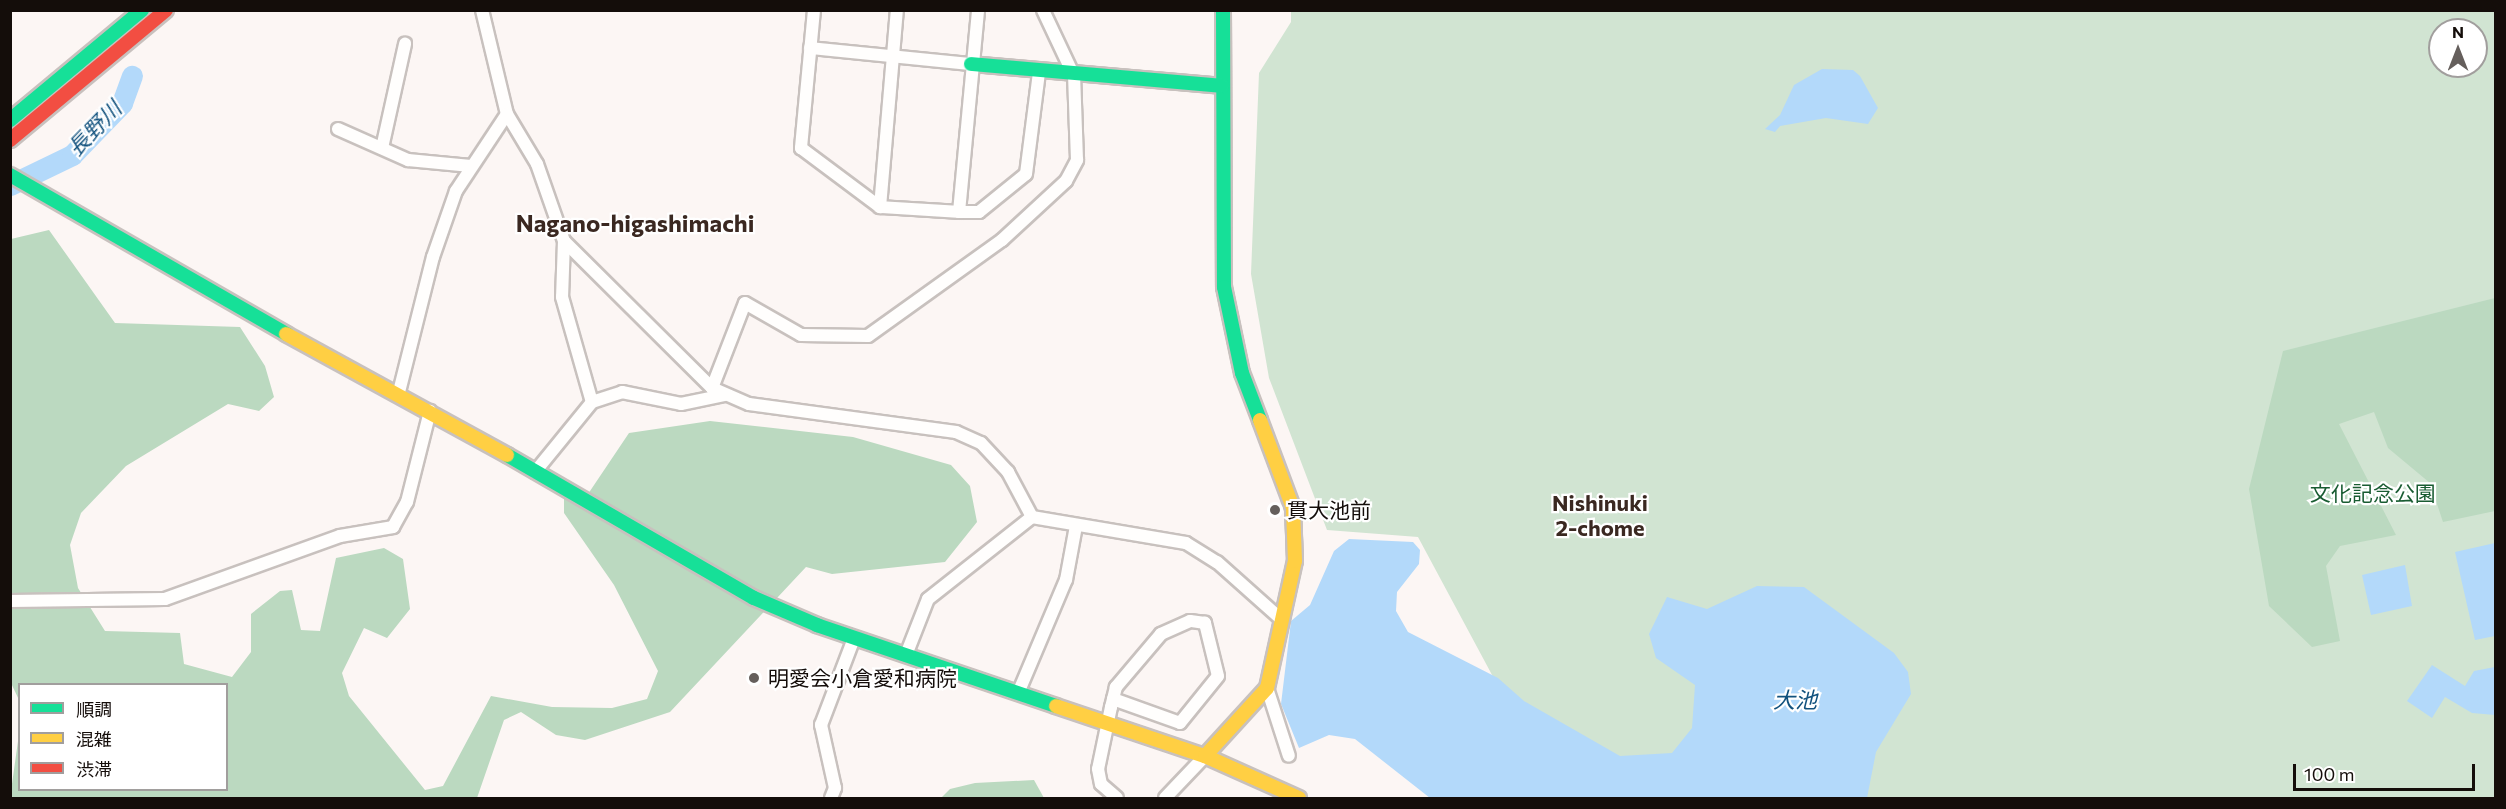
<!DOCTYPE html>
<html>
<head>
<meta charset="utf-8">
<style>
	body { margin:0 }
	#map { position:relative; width:2506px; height:809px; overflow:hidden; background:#fcf6f4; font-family:Commissioner,"Noto Sans JP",sans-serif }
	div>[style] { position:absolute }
	.green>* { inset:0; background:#d1e4d2 }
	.forest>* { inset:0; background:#bbd9c0 }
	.water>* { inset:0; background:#b3d9fa }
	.river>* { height:21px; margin:-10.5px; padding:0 10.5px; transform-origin:10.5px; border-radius:10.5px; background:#b3d9fa }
	.roads { filter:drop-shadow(2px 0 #c8c1be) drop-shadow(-2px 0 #c8c1be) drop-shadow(0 2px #c8c1be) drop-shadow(0 -2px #c8c1be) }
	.street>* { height:12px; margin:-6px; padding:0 6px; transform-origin:6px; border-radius:6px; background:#fffefd }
	.fast>* { height:14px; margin:-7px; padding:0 7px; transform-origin:7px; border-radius:7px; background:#16e098 }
	.slow>* { height:14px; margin:-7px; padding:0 7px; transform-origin:7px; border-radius:7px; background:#ffcf43 }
	.jam>* { height:14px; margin:-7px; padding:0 7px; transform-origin:7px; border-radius:7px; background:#f24e42 }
	.dots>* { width:16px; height:16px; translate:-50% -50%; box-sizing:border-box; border:3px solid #fff; border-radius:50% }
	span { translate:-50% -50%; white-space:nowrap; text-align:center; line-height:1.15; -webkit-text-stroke:4.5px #fff; paint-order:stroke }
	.park-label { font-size:21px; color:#195c32 }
	.poi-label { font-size:21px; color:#140d0a }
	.left { translate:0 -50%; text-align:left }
	.water-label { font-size:22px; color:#12527e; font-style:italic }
	.neighbourhood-label { font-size:22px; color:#3a2821; font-weight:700 }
	.quarter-label { font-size:24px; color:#3a2821; font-weight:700 }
	.frame { position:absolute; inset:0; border:12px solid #140d0a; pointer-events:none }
	.legend { position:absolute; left:18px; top:683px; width:210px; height:108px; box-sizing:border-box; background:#fff; border:2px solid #a19e9d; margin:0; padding:8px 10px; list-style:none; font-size:18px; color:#140d0a }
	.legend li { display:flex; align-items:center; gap:12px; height:30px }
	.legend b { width:30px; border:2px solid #a19e9d }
	.north { position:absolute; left:2428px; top:18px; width:60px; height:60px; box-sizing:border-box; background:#fff; border:2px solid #a19e9d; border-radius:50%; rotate:0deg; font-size:16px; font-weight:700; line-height:24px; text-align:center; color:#140d0a }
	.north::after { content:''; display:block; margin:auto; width:21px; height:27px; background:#655f5c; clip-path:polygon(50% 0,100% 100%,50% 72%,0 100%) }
	.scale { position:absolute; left:2293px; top:764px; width:182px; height:27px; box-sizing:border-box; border:3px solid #140d0a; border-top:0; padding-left:8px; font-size:18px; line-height:21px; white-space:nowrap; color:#140d0a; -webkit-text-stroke:4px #fff; paint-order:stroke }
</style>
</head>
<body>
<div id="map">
	<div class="green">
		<div style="clip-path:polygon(evenodd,1291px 11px,2495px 11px,2495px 798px,1558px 798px,1418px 537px,1327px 530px,1269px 378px,1251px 274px,1259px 73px,1291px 22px,1291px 11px,2440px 30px,2476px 30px,2476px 66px,2440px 66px,2440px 30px)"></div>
	</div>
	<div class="forest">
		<div style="clip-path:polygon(49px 230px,115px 323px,240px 327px,265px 366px,274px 397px,259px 411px,228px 404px,126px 466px,81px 513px,70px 545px,78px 588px,105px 631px,180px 633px,184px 664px,232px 677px,251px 652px,251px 614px,280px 591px,292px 590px,301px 630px,320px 631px,336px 558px,384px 548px,403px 559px,410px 609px,387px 638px,364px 628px,342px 673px,349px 696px,425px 790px,443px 786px,491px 696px,552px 707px,612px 708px,647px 699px,658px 671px,614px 585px,564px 513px,564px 493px,588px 494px,629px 433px,710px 421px,853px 437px,951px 465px,970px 486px,977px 522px,945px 562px,832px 574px,806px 567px,670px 712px,585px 740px,556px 735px,521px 712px,504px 720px,477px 798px,10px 798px,19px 734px,20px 790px,226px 790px,226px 684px,20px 684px,19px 700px,11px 683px,11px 239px)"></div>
		<div style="clip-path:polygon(2495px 298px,2495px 511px,2443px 522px,2430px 483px,2388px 448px,2374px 412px,2339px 424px,2396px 535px,2340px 546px,2326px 566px,2340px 641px,2312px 647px,2269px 606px,2249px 489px,2283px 351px)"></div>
		<div style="clip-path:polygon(1034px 780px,1044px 798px,941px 798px,950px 789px,975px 783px)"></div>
	</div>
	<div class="water">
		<div style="clip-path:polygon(1822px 69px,1853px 70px,1860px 76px,1878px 108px,1868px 124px,1826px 118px,1780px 126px,1775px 132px,1765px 129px,1780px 115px,1794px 85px)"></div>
		<div style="clip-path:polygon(1349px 539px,1413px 542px,1420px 550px,1419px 564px,1397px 592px,1396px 611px,1408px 632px,1498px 678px,1524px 701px,1620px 756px,1672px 753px,1692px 728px,1695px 685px,1656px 658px,1649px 634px,1667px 597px,1707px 609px,1757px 586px,1804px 587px,1894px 653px,1908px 672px,1911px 694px,1876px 752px,1867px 798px,1430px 798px,1355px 739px,1329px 735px,1299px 748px,1281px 704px,1291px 621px,1310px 605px,1334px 551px)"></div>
		<div style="clip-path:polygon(2495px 543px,2495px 636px,2475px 640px,2455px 552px)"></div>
		<div style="clip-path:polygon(2405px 565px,2412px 606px,2371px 615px,2362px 575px)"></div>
		<div style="clip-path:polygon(2432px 665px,2465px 686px,2474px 671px,2495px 667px,2495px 715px,2472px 713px,2445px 697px,2432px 718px,2407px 701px)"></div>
	</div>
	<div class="river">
		<div style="left:10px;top:185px;width:69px;rotate:-25.8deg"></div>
		<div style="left:72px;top:155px;width:72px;rotate:-46.1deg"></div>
		<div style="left:122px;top:103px;width:29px;rotate:-70deg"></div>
	</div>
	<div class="roads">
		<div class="street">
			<div style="left:482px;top:10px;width:107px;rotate:76.5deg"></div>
			<div style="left:507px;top:114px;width:58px;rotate:59deg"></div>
			<div style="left:537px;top:164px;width:82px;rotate:70.7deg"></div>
			<div style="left:564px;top:241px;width:209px;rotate:44.8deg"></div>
			<div style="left:712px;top:388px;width:40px;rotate:23.4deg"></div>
			<div style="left:749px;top:404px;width:209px;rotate:7.7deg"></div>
			<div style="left:956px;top:432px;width:27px;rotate:24deg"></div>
			<div style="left:981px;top:443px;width:40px;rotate:47deg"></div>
			<div style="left:1008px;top:472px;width:51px;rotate:61.9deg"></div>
			<div style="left:814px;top:10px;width:139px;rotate:95.4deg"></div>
			<div style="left:801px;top:148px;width:99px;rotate:36.8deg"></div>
			<div style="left:880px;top:207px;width:79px;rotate:3.6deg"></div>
			<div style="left:959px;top:212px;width:203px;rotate:-84.6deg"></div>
			<div style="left:810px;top:48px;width:162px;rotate:5.7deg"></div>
			<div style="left:338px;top:129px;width:77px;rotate:23.9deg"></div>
			<div style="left:408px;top:160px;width:63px;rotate:5.4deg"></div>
			<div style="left:382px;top:148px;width:107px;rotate:-77.5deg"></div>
			<div style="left:880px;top:207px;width:198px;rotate:-85.1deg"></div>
			<div style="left:959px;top:212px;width:20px"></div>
			<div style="left:979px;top:212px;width:60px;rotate:-39deg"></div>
			<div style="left:1026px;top:174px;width:103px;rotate:-82.7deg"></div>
			<div style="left:564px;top:241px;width:56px;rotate:92deg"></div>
			<div style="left:562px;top:297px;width:109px;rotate:74.1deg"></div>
			<div style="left:712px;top:388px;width:91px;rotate:-68.8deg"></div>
			<div style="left:745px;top:303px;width:64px;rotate:29.7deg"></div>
			<div style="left:801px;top:335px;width:67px;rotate:0.9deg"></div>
			<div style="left:868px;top:336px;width:165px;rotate:-35.6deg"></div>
			<div style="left:1002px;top:240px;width:87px;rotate:-42.7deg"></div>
			<div style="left:1066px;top:181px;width:24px;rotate:-62deg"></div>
			<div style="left:1077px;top:160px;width:84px;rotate:-92deg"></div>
			<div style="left:1074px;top:76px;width:73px;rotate:-115.2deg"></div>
			<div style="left:399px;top:392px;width:139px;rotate:-75.9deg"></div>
			<div style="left:433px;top:257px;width:70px;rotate:-70.8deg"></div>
			<div style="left:456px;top:191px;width:92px;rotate:-56.5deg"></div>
			<div style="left:535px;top:472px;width:90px;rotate:-50.8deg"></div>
			<div style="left:592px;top:402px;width:32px;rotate:-18deg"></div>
			<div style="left:622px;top:392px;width:60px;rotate:11.5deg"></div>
			<div style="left:681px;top:404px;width:45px;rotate:-11.6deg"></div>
			<div style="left:10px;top:601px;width:155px;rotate:-0.7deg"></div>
			<div style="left:165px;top:599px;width:186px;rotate:-19.8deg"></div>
			<div style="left:340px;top:536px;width:54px;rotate:-9.6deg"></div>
			<div style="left:393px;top:527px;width:29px;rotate:-61deg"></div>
			<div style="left:407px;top:502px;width:94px;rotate:-75.8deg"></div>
			<div style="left:906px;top:655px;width:60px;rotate:-68.6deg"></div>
			<div style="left:928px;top:599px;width:132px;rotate:-38.3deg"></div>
			<div style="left:1032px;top:517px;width:156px;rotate:9.6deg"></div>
			<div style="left:1186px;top:543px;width:36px;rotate:32deg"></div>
			<div style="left:1217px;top:562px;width:87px;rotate:41.7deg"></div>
			<div style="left:1267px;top:688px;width:71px;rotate:72.1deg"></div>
			<div style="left:1019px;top:691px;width:121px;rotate:-67.1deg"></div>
			<div style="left:1066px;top:580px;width:55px;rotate:-79.5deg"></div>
			<div style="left:1113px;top:699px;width:71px;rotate:19.7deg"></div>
			<div style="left:1180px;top:723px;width:60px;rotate:-51deg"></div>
			<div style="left:1218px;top:676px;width:55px;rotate:-103.8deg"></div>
			<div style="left:1205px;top:623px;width:15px;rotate:-172deg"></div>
			<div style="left:1190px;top:621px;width:32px;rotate:156deg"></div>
			<div style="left:1161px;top:634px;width:70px;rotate:130.3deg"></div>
			<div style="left:1116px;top:687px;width:21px;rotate:104deg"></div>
			<div style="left:1111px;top:707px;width:63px;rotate:101.8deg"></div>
			<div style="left:1098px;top:769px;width:15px;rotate:79deg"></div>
			<div style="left:1101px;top:784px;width:21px;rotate:41deg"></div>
			<div style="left:831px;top:798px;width:11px;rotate:-68deg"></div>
			<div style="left:835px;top:788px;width:65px;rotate:-102.5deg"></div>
			<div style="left:821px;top:725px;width:93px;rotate:-69.2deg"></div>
			<div style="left:1165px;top:798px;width:58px;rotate:-46.4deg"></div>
		</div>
		<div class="fast">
			<div style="left:1223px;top:10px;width:277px;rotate:89.8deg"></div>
			<div style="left:1224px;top:287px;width:88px;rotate:78.2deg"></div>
			<div style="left:1242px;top:373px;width:50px;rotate:69deg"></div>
			<div style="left:971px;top:64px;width:252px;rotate:5deg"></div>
			<div style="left:10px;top:120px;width:172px;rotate:-39.8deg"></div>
			<div style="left:10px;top:175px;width:319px;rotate:29.9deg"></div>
			<div style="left:507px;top:455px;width:285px;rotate:30.1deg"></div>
			<div style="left:754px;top:598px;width:69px;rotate:23.2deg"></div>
			<div style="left:817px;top:625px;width:252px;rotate:18.7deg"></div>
		</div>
		<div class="slow">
			<div style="left:286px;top:334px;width:252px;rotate:28.7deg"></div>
			<div style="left:1056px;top:706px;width:157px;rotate:18.6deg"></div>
			<div style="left:1205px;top:756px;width:103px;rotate:24.1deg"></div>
			<div style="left:1205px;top:756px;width:92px;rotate:-47.6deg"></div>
			<div style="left:1267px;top:688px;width:130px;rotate:-77.6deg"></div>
			<div style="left:1295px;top:561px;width:53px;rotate:-92.2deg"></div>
			<div style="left:1293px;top:508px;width:94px;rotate:-110.6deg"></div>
		</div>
		<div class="jam">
			<div style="left:10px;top:140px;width:203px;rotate:-39.8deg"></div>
		</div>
	</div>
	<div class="dots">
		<div style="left:1275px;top:510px;background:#655f5c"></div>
		<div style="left:754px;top:678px;background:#655f5c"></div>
	</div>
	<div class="park-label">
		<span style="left:2373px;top:493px">文化記念公園</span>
	</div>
	<div class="poi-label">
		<span class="left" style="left:1287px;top:510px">貫大池前</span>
		<span class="left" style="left:768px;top:678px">明愛会小倉愛和病院</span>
	</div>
	<div class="water-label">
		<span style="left:94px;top:128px;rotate:-46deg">長野川</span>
		<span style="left:1795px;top:700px">大池</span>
	</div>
	<div class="neighbourhood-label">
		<span style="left:1600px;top:515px">Nishinuki<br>2-chome</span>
	</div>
	<div class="quarter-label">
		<span style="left:635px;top:223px">Nagano-higashimachi</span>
	</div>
	<div class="frame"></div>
	<ul class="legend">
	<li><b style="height:8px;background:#16e098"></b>順調</li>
	<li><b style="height:8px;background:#ffcf43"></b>混雑</li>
	<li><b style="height:8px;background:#f24e42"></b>渋滞</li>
	</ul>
	<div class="north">N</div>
	<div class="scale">100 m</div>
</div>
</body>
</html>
